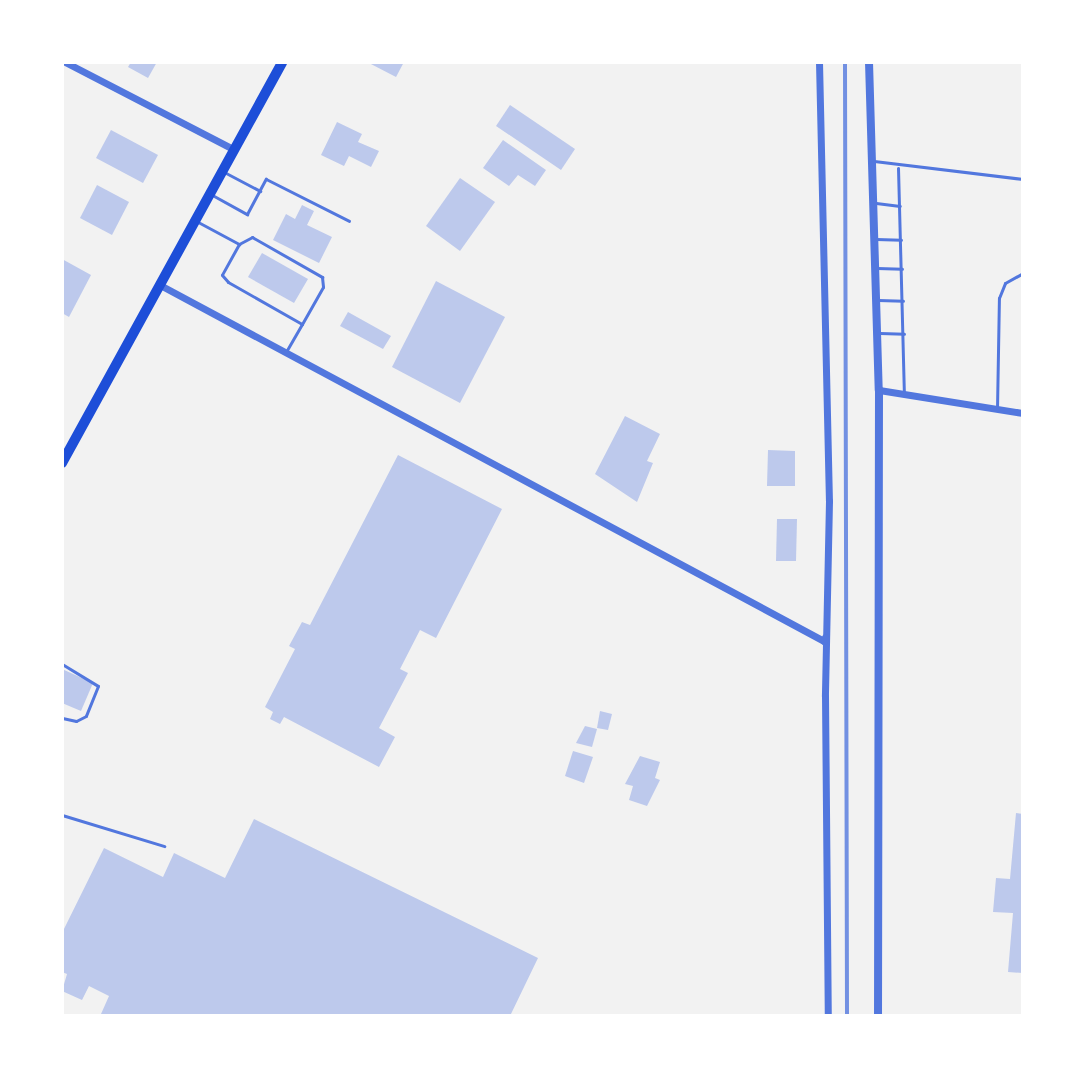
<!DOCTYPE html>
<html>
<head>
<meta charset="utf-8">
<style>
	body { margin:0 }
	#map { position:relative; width:1085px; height:1078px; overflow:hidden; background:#f2f2f2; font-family:"Exo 2",sans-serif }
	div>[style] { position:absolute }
	.building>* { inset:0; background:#bdc9ec }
	.service>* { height:3px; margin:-1.5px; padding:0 1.5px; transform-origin:1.5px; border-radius:1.5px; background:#5277de }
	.minor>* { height:7px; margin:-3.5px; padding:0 3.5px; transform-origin:3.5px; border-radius:3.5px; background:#5277de }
	.tertiary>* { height:8px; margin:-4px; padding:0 4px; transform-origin:4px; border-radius:4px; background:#5277de }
	.primary>* { height:10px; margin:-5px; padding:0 5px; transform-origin:5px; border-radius:5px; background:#1d4ed8 }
	.rail>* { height:4px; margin:-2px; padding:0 2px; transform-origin:2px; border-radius:2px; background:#7290e2 }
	span { translate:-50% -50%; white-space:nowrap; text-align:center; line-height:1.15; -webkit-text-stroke:8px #fff; paint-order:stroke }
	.frame { position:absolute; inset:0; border:64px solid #fff; pointer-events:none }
</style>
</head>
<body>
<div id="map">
	<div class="building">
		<div style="clip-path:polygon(131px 62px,157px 62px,148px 78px,128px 67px)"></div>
		<div style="clip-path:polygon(367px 62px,404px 62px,396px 77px)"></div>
		<div style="clip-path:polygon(510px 105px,575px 149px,561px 170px,496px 126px)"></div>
		<div style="clip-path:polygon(337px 122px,362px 134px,358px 142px,379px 151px,371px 167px,349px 156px,344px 166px,321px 155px)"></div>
		<div style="clip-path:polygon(111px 130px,158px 155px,143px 183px,96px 158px)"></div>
		<div style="clip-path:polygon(503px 140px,546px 170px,535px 186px,518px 175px,509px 186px,483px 168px)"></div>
		<div style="clip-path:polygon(460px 178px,495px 202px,460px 251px,426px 226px)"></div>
		<div style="clip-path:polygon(97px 185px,129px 202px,112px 235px,80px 218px)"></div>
		<div style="clip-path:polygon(302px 205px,314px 211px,307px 225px,332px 237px,319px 263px,273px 240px,286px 214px,295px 219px)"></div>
		<div style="clip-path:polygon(262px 253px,308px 279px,294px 303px,248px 277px)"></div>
		<div style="clip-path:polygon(62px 259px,91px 275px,69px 317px,62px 313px)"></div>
		<div style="clip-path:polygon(436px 281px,505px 317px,460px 403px,392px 367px)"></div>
		<div style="clip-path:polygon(348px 312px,391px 336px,383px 349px,340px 326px)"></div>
		<div style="clip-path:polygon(625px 416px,660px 434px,647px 461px,653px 463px,637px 502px,595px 474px)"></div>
		<div style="clip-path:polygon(768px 450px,795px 451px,795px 486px,767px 486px)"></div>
		<div style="clip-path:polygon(398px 455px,502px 509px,436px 638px,420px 630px,400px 669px,408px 673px,379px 728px,395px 737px,379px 767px,284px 717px,280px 724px,270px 719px,273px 712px,265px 707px,295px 649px,289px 646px,302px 622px,310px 625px)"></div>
		<div style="clip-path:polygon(777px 519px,797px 519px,796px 561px,776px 561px)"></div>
		<div style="clip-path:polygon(62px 669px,93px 683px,81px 711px,62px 703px)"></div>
		<div style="clip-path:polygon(600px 711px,612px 714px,608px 730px,597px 728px)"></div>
		<div style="clip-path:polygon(585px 726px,597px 729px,592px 747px,576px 743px)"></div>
		<div style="clip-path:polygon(573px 751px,593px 757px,584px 783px,565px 776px)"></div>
		<div style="clip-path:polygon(640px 756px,660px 762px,655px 778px,660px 780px,647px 806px,629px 800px,633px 786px,625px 784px)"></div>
		<div style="clip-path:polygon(1016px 813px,1023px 814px,1023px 973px,1008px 972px,1013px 913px,993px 912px,996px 878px,1010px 879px)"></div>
		<div style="clip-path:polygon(254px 819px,538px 958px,510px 1016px,106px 1016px,101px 1014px,109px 996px,89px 986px,82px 1000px,62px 991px,67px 974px,62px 972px,62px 933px,104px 848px,163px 877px,174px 853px,225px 878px)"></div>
	</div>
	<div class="service">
		<div style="left:874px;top:161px;width:150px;rotate:6.9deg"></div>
		<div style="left:898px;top:168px;width:224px;rotate:88.5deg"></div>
		<div style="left:224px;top:172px;width:41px;rotate:27.8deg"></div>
		<div style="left:214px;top:196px;width:38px;rotate:29deg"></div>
		<div style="left:247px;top:214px;width:40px;rotate:-62deg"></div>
		<div style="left:266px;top:179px;width:93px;rotate:26.8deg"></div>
		<div style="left:876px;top:203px;width:24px;rotate:7deg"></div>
		<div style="left:198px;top:222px;width:47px;rotate:28.2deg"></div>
		<div style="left:239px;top:244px;width:35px;rotate:119deg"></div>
		<div style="left:222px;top:275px;width:9px;rotate:49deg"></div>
		<div style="left:228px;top:282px;width:85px;rotate:29.6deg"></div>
		<div style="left:302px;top:324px;width:32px;rotate:120deg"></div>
		<div style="left:876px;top:239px;width:25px;rotate:2deg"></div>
		<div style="left:239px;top:244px;width:15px;rotate:-28deg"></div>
		<div style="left:252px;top:237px;width:81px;rotate:29.7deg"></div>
		<div style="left:322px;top:277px;width:10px;rotate:84deg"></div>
		<div style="left:323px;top:287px;width:43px;rotate:119.6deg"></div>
		<div style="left:877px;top:268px;width:25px;rotate:2deg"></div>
		<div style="left:878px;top:300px;width:25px;rotate:2deg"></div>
		<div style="left:880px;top:333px;width:24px;rotate:2deg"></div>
		<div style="left:997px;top:409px;width:111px;rotate:-89deg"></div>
		<div style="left:999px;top:298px;width:16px;rotate:-68deg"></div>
		<div style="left:1005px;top:283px;width:21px;rotate:-29deg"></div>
		<div style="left:62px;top:664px;width:42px;rotate:31.4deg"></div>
		<div style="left:98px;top:686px;width:32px;rotate:112deg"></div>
		<div style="left:86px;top:716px;width:11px;rotate:153deg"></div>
		<div style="left:76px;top:721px;width:14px;rotate:-168deg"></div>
		<div style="left:62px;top:815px;width:107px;rotate:16.9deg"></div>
	</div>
	<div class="minor">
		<div style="left:65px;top:62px;width:189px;rotate:27.4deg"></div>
		<div style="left:819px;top:62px;width:439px;rotate:88.7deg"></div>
		<div style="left:829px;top:501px;width:195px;rotate:91.2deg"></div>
		<div style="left:825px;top:696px;width:320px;rotate:89.5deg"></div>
		<div style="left:160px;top:285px;width:753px;rotate:28.2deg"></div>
		<div style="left:824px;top:641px;width:4px;rotate:-76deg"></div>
		<div style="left:879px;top:390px;width:146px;rotate:9.1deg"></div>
	</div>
	<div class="tertiary">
		<div style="left:869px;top:62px;width:328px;rotate:88.3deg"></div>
		<div style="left:879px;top:390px;width:626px;rotate:90.09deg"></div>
	</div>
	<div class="primary">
		<div style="left:62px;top:463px;width:457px;rotate:-61.2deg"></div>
	</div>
	<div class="rail">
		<div style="left:845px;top:62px;width:954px;rotate:89.88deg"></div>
	</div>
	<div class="frame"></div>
</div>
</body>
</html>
